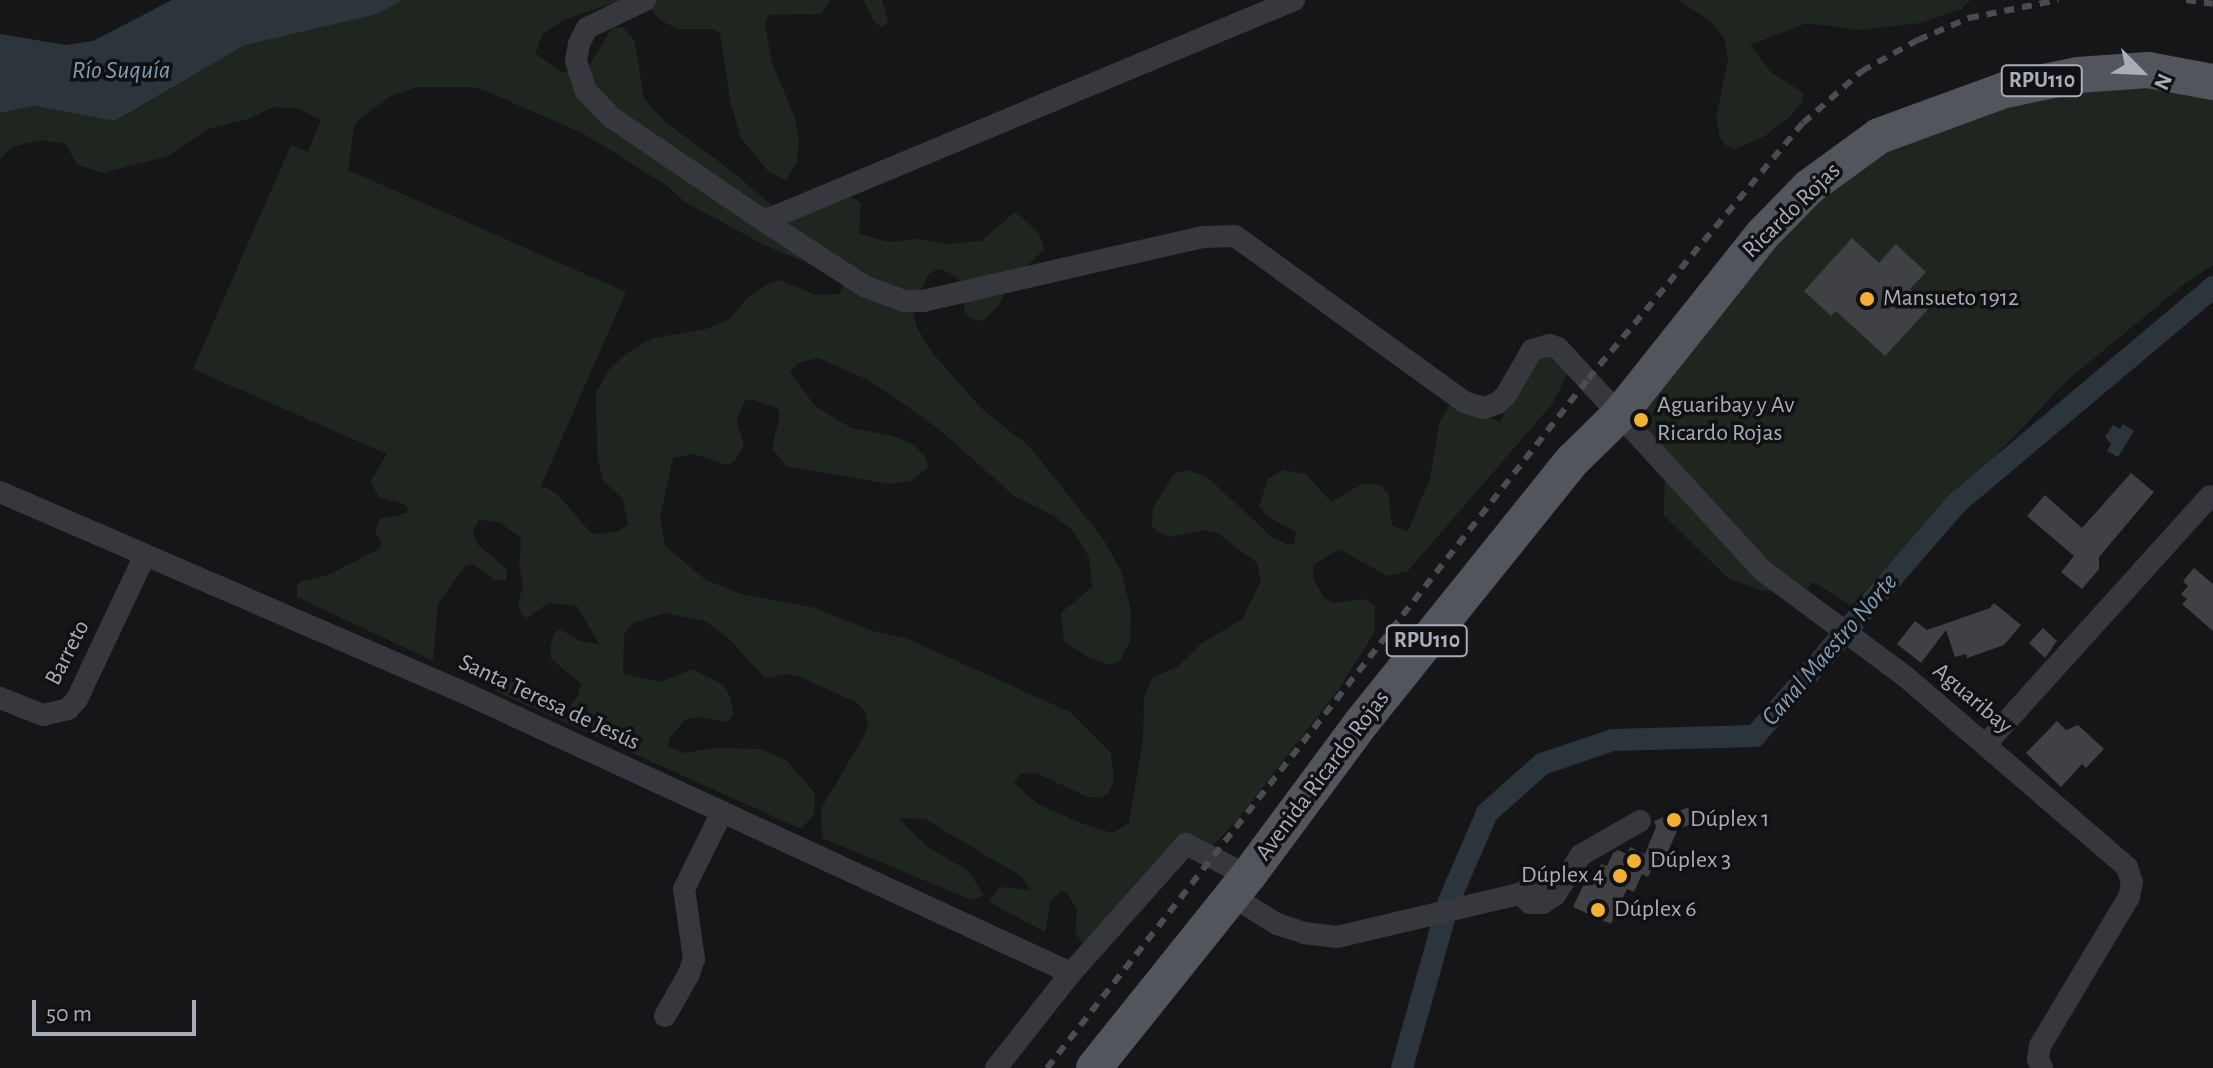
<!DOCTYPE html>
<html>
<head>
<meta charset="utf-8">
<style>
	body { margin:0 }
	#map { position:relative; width:2213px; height:1068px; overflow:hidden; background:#161618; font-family:"Alegreya Sans",sans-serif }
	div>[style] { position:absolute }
	.green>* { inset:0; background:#1e261f }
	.water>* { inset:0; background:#2c353c }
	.canal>* { height:22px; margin:-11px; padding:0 11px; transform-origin:11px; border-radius:11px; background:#2c353c }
	.building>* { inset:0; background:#404145 }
	.minor>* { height:22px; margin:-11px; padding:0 11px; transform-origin:11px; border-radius:11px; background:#37383d }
	.primary>* { height:36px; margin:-18px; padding:0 18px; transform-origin:18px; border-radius:18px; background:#53555c }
	.rail>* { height:6px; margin-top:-3px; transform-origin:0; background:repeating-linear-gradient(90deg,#4a4c52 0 10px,transparent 0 18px) }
	.dots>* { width:22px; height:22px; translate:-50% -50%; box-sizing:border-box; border:4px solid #111113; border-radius:50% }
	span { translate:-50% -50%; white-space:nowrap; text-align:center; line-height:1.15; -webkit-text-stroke:7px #111113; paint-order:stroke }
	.shield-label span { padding:2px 6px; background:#111113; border:2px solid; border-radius:6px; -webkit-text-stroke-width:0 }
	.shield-label { font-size:22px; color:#a8adb8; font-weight:700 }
	.street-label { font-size:24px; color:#a8adb8 }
	.poi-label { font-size:24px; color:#a8adb8 }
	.left { translate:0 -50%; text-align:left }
	.right { translate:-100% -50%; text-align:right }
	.water-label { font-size:26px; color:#7f9bb3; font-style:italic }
	.north { position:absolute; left:2101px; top:32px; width:80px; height:80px; -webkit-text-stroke:6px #111113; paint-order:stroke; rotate:114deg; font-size:22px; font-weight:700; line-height:32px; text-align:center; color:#a8adb8 }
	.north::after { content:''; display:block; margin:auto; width:28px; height:36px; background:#a8adb8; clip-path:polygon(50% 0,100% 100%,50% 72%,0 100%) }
	.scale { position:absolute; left:32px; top:1000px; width:164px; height:36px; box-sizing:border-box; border:4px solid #a8adb8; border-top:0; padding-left:10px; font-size:24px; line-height:28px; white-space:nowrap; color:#a8adb8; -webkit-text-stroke:6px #111113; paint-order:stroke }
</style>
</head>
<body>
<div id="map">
	<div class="green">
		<div style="clip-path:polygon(evenodd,402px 0,830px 0,821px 14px,769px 15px,765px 24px,772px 63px,795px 118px,799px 139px,797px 161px,786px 181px,768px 171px,741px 138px,730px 100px,720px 33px,712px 29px,678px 29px,662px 21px,647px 6px,615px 2px,563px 20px,543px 34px,535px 53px,561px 72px,570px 72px,590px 64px,612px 28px,623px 27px,635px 42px,644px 98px,651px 107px,665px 122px,733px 172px,777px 210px,819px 211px,833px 198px,852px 197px,861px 203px,859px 234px,889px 242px,919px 239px,948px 244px,981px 241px,1015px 212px,1037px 231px,1045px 249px,1013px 278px,998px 306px,982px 321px,971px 319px,965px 312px,961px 281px,946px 271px,936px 269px,928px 275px,912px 308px,917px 328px,935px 356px,981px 408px,1030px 447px,1104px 540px,1121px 571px,1131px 610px,1130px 641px,1120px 661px,1111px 665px,1089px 658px,1064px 641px,1061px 613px,1092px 587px,1089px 557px,1071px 529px,1054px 516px,1014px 496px,941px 431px,891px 395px,864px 378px,818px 358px,798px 363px,790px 372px,814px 405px,851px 428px,893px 436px,912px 444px,926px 458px,928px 468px,911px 481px,889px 484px,786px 466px,772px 448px,780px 415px,777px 408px,751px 399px,745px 401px,738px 416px,737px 423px,744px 446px,734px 462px,727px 465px,694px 454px,673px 458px,660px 518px,665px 546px,706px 580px,741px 594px,815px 608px,873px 631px,908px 639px,1070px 712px,1111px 753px,1114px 781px,1108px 793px,1102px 797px,1088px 797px,1036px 773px,1020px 774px,1014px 783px,1039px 805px,1086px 825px,1113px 833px,1129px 823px,1143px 741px,1144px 697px,1153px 677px,1177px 667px,1202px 643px,1242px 619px,1261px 581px,1257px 563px,1217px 533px,1205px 530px,1170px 537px,1156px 531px,1152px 527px,1153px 508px,1174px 474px,1187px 470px,1206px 476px,1272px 537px,1288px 545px,1294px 543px,1296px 532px,1267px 516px,1259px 506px,1268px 479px,1283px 470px,1306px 474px,1331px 502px,1364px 483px,1380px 485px,1388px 493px,1392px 526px,1408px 531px,1430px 478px,1439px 423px,1451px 403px,1500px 422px,1524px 375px,1548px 350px,1567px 374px,1553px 403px,1407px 572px,1387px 576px,1339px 549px,1313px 565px,1313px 578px,1323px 597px,1333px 603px,1363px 599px,1375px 606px,1375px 632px,1338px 690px,1238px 819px,1208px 851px,1180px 842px,1083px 943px,1075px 933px,1077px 910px,1067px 893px,1061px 891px,1051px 901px,1045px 932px,989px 902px,999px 887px,1030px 890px,1022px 877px,925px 819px,898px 818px,927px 846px,968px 871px,984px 895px,972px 900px,822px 838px,821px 809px,864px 736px,868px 723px,865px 712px,857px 703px,801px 677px,787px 674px,765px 678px,728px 638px,705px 621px,665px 613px,633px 623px,624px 635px,623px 674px,661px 682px,692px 669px,722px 684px,730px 696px,734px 715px,727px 722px,698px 717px,685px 720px,669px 739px,668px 746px,684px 753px,714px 748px,760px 749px,786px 760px,815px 793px,814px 814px,801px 829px,495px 691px,500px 674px,506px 675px,540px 693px,565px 714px,578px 695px,581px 684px,551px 659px,550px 647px,554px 634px,559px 629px,580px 641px,599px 644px,577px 606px,548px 603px,527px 618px,522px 615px,518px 604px,523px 586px,519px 562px,521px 542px,519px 536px,499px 522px,479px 520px,473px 531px,477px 544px,507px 569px,506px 581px,494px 580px,473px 564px,466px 565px,438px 604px,433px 661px,297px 597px,297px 585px,301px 581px,326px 576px,379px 549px,381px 543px,375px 531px,380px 519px,407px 513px,408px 508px,404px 504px,379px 497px,370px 482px,387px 454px,193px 369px,291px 145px,308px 152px,321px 120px,299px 109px,273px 107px,248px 119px,208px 129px,169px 156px,102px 173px,78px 165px,65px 144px,40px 140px,12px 147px,0 159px,0 113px,33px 106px,116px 121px,245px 45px,378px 14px,402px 0,417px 87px,472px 87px,486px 91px,584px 134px,666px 185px,685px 202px,764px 245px,836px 275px,844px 284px,840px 294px,816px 295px,780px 280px,768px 284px,746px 299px,730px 319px,706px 329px,653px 338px,627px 353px,609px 370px,596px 392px,597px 456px,603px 480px,623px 499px,628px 525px,617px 532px,592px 534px,558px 495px,546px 487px,540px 488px,626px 292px,348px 170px,354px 128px,360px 118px,391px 96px,417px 87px)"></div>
		<div style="clip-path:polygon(863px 0,882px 0,888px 20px,883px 28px,875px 23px)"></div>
		<div style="clip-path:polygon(1678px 0,1971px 0,1961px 9px,1921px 23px,1858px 30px,1807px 23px,1750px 45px,1770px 71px,1803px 93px,1802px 102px,1790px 117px,1765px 136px,1735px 149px,1725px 145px,1720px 137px,1716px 118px,1728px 59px,1724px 38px,1712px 22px)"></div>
		<div style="clip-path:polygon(2154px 82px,2213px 96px,2213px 265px,2188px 281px,2070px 378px,1851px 606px,1813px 582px,1807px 589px,1762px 591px,1728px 578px,1664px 516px,1665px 448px,1632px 413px,1765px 248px,1882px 149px,2068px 83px)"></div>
	</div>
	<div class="water">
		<div style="clip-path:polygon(172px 0,402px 0,378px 14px,245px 45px,115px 121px,34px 106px,0 113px,0 34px,66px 45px,93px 41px)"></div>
		<div style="clip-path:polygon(2123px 424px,2134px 431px,2118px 457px,2107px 451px,2111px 444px,2105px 437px,2113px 425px,2120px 429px)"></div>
	</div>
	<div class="canal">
		<div style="left:1402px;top:1068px;width:173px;rotate:-74.3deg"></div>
		<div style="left:1449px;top:901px;width:96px;rotate:-66.6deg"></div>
		<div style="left:1487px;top:813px;width:74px;rotate:-41.7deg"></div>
		<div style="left:1542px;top:764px;width:75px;rotate:-18.7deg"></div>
		<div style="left:1613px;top:740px;width:142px;rotate:-1.6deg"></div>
		<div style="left:1755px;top:736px;width:310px;rotate:-49.1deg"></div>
		<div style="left:1958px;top:502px;width:334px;rotate:-40.1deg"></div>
	</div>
	<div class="building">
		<div style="clip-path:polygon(1852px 238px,1879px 263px,1896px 244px,1926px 272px,1910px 289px,1930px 307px,1885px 356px,1836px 311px,1831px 316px,1804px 291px)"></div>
		<div style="clip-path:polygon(2131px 473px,2154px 492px,2099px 557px,2099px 569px,2082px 589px,2061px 572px,2074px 556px,2027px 516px,2045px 495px,2082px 528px)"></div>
		<div style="clip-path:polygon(2194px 568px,2213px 584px,2213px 631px,2182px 604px,2187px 599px,2181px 594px,2188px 586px,2183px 581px)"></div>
		<div style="clip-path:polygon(1994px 603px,2021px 625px,2004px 645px,1967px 658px,1966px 654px,1955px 657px,1946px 630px,1921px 663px,1897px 644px,1915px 621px,1927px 630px,1990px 608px)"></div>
		<div style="clip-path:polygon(2043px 628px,2057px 641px,2045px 658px,2029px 643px)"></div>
		<div style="clip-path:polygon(2057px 721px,2066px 730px,2078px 725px,2104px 749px,2086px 768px,2082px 764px,2061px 787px,2026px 753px)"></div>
		<div style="clip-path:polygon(1689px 807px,1695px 823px,1678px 829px,1663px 862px,1656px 859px,1648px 877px,1642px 874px,1634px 892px,1627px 889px,1611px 924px,1573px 907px,1587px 878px,1593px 881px,1601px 864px,1607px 866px,1613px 853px,1618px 850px,1627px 854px,1630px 847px,1645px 854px,1656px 827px,1654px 821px)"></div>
	</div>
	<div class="minor">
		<div style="left:645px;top:0;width:64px;rotate:154.2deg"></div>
		<div style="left:587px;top:28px;width:18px;rotate:117deg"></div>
		<div style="left:579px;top:44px;width:17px;rotate:100deg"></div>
		<div style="left:576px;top:61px;width:32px;rotate:72deg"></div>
		<div style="left:586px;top:91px;width:36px;rotate:46deg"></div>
		<div style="left:611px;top:117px;width:185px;rotate:34.2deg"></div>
		<div style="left:1294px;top:0;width:574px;rotate:157.36deg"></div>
		<div style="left:764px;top:221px;width:119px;rotate:33deg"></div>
		<div style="left:864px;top:286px;width:43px;rotate:20.6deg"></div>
		<div style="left:904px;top:301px;width:19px"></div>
		<div style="left:923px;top:301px;width:287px;rotate:-12.9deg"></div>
		<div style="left:1203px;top:237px;width:32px;rotate:-2deg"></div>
		<div style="left:1235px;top:236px;width:283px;rotate:35.9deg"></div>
		<div style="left:1464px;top:402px;width:21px;rotate:17deg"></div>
		<div style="left:1484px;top:408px;width:15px;rotate:-20deg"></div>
		<div style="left:1498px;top:403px;width:11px;rotate:-45deg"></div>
		<div style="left:1506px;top:395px;width:52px;rotate:-60deg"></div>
		<div style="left:1532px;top:350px;width:18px;rotate:-16deg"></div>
		<div style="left:1549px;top:345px;width:9px;rotate:18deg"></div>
		<div style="left:1558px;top:348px;width:301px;rotate:47.4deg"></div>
		<div style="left:1762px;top:570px;width:179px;rotate:36.6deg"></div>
		<div style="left:1906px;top:677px;width:291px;rotate:40.7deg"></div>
		<div style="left:2127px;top:867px;width:16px;rotate:72deg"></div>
		<div style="left:2132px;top:882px;width:15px;rotate:101deg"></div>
		<div style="left:2129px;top:897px;width:174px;rotate:120.9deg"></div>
		<div style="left:2040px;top:1046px;width:13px;rotate:99deg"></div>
		<div style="left:2038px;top:1059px;width:10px;rotate:66deg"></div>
		<div style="left:0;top:492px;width:511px;rotate:23.4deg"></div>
		<div style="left:469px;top:695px;width:663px;rotate:24.79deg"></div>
		<div style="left:0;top:698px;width:46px;rotate:21.6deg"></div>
		<div style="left:43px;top:715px;width:26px;rotate:-13deg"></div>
		<div style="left:68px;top:709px;width:13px;rotate:-48deg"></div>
		<div style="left:77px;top:699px;width:159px;rotate:-64.7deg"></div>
		<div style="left:1986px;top:744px;width:334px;rotate:-47.9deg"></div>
		<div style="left:1519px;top:894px;width:14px;rotate:39deg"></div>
		<div style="left:1530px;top:903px;width:13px"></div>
		<div style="left:1543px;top:903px;width:14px;rotate:-34deg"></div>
		<div style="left:1555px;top:895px;width:13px;rotate:-58deg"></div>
		<div style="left:1232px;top:896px;width:53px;rotate:31.9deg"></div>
		<div style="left:1277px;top:924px;width:28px;rotate:18deg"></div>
		<div style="left:1304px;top:933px;width:33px;rotate:7deg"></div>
		<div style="left:1337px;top:937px;width:187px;rotate:-13.3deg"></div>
		<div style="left:1519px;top:894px;width:27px;rotate:-27deg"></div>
		<div style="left:1543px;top:882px;width:19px;rotate:6deg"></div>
		<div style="left:1562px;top:884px;width:35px;rotate:-57deg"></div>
		<div style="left:1581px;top:855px;width:68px;rotate:-30deg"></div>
		<div style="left:665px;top:1016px;width:48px;rotate:-60.3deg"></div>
		<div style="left:689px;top:974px;width:16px;rotate:-72deg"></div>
		<div style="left:694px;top:959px;width:71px;rotate:-98.1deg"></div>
		<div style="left:684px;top:889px;width:86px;rotate:-63.7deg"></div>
		<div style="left:996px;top:1068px;width:121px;rotate:-51.7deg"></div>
		<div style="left:1071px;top:973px;width:173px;rotate:-48.3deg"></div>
		<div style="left:1186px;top:844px;width:70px;rotate:27.3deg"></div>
	</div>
	<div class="primary">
		<div style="left:1094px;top:1068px;width:246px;rotate:-51.3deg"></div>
		<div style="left:1248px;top:876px;width:192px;rotate:-53.5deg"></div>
		<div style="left:1362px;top:722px;width:336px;rotate:-51.2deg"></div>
		<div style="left:1573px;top:460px;width:64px;rotate:-44.4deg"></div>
		<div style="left:1619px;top:415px;width:230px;rotate:-51.5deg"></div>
		<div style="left:1762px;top:235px;width:67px;rotate:-45.6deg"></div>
		<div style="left:1809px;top:187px;width:87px;rotate:-36.1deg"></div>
		<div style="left:1879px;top:136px;width:134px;rotate:-20.1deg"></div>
		<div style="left:2005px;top:90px;width:75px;rotate:-11.6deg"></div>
		<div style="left:2078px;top:75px;width:70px;rotate:-4.1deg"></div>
		<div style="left:2148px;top:70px;width:66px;rotate:10.5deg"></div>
	</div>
	<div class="rail">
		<div style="left:2186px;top:0;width:27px;rotate:8deg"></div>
		<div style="left:1047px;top:1068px;width:876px;rotate:-51.86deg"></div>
		<div style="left:1588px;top:379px;width:334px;rotate:-50deg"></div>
		<div style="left:1803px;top:123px;width:79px;rotate:-41.4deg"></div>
		<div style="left:1862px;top:71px;width:64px;rotate:-29deg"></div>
		<div style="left:1918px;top:40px;width:56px;rotate:-23.3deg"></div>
		<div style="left:1969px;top:18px;width:91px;rotate:-11.4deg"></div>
	</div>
	<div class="dots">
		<div style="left:1867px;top:299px;background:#f2b134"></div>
		<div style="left:1641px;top:420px;background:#f2b134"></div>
		<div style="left:1674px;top:820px;background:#f2b134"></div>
		<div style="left:1634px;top:861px;background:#f2b134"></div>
		<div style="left:1620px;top:876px;background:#f2b134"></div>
		<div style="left:1598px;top:910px;background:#f2b134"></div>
	</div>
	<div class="shield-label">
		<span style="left:2042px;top:81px">RPU110</span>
		<span style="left:1427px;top:641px">RPU110</span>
	</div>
	<div class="street-label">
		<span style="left:1792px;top:211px;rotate:-44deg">Ricardo Rojas</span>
		<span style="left:68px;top:653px;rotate:-63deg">Barreto</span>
		<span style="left:1972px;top:699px;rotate:40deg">Aguaribay</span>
		<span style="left:549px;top:703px;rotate:25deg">Santa Teresa de Jesús</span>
		<span style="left:1323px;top:776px;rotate:-53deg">Avenida Ricardo Rojas</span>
	</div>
	<div class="poi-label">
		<span class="left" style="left:1883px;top:299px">Mansueto 1912</span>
		<span class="left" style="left:1657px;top:420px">Aguaribay y Av<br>Ricardo Rojas</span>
		<span class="left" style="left:1690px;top:820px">Dúplex 1</span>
		<span class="left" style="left:1650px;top:861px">Dúplex 3</span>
		<span class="right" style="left:1604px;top:876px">Dúplex 4</span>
		<span class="left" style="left:1614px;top:910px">Dúplex 6</span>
	</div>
	<div class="water-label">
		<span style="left:121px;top:71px">Río Suquía</span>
		<span style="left:1830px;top:650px;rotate:-49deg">Canal Maestro Norte</span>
	</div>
	<div class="north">N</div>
	<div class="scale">50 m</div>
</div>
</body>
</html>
